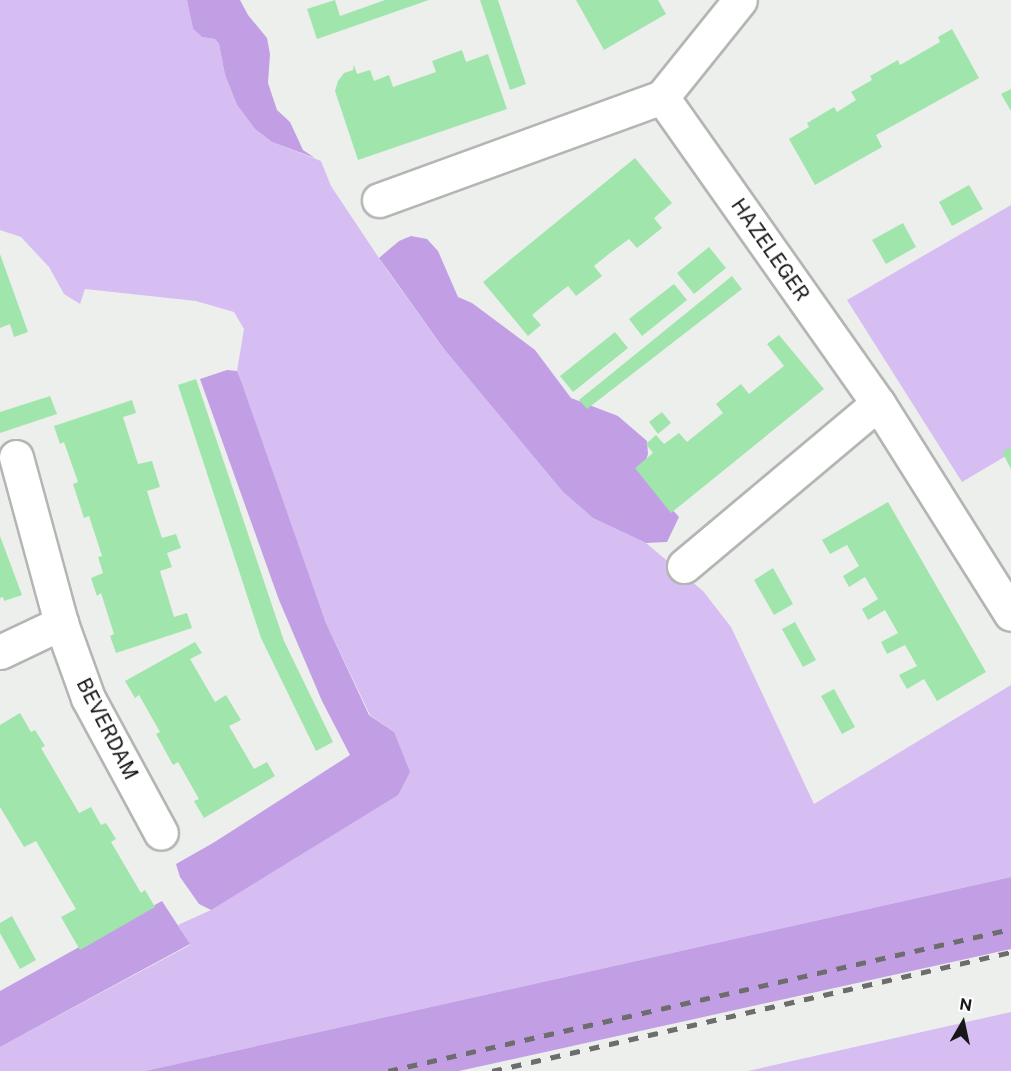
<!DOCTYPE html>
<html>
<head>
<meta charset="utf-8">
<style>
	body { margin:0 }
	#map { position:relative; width:1011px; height:1071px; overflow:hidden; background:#edefed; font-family:"Public Sans",sans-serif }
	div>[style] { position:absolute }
	.green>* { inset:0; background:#d7bef2 }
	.forest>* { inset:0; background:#c29ee5 }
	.building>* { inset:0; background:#a0e5ab }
	.roads { filter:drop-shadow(2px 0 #b3b6b3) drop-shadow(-2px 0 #b3b6b3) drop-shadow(0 2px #b3b6b3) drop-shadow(0 -2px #b3b6b3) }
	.minor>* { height:33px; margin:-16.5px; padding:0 16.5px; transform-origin:16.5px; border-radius:16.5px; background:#fff }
	.rail>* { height:4.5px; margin-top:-2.25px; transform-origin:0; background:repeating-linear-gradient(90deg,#6c6d6c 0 10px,transparent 0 20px) }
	span { translate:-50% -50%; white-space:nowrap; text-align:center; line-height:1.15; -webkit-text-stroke:5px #fff; paint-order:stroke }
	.street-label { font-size:20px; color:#161716 }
	.north { position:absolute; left:933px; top:993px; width:60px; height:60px; -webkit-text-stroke:4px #fff; paint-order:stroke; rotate:9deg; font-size:16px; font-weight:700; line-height:24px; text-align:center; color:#161716 }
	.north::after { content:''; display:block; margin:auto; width:21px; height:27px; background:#161716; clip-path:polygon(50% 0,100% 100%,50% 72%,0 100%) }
</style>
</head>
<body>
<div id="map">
	<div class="green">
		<div style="clip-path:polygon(0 0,187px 0,193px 29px,202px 37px,215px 39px,219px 44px,225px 75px,237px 105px,255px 129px,272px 142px,321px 161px,331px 186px,387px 270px,444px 349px,563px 492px,593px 518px,646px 543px,703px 591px,731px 627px,814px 804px,1011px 685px,1011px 877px,145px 1071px,0 1071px,0 1047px,190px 945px,178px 925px,211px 910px,394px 732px,370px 715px,326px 623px,237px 371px,244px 329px,234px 312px,196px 301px,85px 289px,80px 304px,64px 294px,49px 267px,21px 237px,0 230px)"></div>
		<div style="clip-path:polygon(1011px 205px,1011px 453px,962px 482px,847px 300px)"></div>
		<div style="clip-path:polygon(1011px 1012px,1011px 1071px,748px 1071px)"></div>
	</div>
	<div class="forest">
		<div style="clip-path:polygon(187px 0,240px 0,248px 15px,267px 38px,270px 54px,268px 83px,277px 110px,290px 122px,303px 150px,315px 158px,272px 142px,255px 129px,237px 105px,225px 75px,219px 44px,215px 39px,202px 37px,193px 29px)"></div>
		<div style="clip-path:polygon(411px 236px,427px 239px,438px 251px,458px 297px,472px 303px,535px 350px,571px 398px,618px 416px,647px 441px,648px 454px,641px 475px,679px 517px,667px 542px,646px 543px,593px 518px,563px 492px,444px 349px,379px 258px,399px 241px)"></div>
		<div style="clip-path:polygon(227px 370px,237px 371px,241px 381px,326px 623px,369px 715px,394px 732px,410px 772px,398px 795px,211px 910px,199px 904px,180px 877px,176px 864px,213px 843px,350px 755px,322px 701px,279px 600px,200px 379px)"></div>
		<div style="clip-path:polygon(1011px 877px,1011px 949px,459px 1071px,145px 1071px)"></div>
		<div style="clip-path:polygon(162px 901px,190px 944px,0 1047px,0 991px)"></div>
	</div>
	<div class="building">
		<div style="clip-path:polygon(335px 0,340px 16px,385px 0,429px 0,317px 39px,307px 9px)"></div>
		<div style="clip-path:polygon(480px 0,498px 0,526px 84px,510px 90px)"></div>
		<div style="clip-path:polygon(576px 0,658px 0,666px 14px,604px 50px)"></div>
		<div style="clip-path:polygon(952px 29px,979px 78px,876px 135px,882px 147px,815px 185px,789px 139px,809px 127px,807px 123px,834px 107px,837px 112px,856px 100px,851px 92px,872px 80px,870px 76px,898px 60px,900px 65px,940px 42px,938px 37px)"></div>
		<div style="clip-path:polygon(462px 50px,466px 62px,488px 54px,507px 109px,358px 160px,335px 91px,338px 81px,344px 73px,353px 70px,354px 65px,357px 74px,370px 70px,374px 81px,389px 75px,393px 87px,436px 72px,432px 61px)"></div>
		<div style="clip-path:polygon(1011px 89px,1011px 111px,1001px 94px)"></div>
		<div style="clip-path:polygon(635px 158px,672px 203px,654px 218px,662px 228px,637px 248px,629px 239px,610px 253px,594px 266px,602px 276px,576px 296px,568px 286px,550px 300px,532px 315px,541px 325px,528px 336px,483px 282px)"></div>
		<div style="clip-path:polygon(969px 185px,983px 209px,952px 226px,939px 202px)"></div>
		<div style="clip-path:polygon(903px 223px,916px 247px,886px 264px,872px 240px)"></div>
		<div style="clip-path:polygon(709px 247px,726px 268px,694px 294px,677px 273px)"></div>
		<div style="clip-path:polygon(0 254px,28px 332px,14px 337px,10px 324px,0 328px)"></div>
		<div style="clip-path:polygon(732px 276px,742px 289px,587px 409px,579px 400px)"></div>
		<div style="clip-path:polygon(674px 284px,687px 300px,642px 336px,629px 319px)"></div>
		<div style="clip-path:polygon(615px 332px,628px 348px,573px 392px,560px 376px)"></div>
		<div style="clip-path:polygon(779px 335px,824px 389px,671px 513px,635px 468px,653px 453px,646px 444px,656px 435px,664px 444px,679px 433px,687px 442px,723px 413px,716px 404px,741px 384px,749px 394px,784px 366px,767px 344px)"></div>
		<div style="clip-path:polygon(196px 379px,284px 641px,333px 742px,316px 751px,261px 638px,178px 385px)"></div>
		<div style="clip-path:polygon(50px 396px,57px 414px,0 433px,0 412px)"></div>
		<div style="clip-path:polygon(132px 400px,136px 413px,123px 417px,138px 464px,152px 461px,160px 487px,147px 491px,154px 514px,162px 538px,176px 534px,181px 548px,167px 553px,172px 567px,160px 571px,174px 617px,187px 613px,192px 628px,116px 653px,110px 636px,114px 634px,107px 612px,101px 593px,97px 596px,91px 578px,103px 573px,98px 557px,102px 556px,89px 516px,84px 518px,73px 484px,78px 482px,64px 442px,60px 444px,54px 426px)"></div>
		<div style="clip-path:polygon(662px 412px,671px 423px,658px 434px,649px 422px)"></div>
		<div style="clip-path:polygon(1011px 447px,1011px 469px,1002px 452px)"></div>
		<div style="clip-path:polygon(888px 502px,986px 672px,937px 701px,924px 679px,907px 689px,899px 675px,917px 666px,905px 645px,887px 654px,881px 642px,898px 633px,885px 610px,868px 620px,862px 609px,878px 599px,865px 577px,849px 587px,843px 576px,859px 566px,847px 545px,830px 554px,822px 540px)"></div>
		<div style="clip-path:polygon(0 536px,22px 595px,4px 601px,3px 597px,0 598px)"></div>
		<div style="clip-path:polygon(773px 568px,793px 604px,774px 615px,754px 580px)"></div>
		<div style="clip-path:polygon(795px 622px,816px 660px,803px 667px,782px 629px)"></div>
		<div style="clip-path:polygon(195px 642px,202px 653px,190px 659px,215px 702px,226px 695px,241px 720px,229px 726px,254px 769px,267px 762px,275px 776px,204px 818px,194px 801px,199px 799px,178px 762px,173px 765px,156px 734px,160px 732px,139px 695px,135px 698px,125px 681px)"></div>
		<div style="clip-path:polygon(834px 689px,855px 727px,842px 734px,821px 696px)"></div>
		<div style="clip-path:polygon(20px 713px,31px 732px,35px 730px,45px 746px,41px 748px,79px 813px,91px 807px,101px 825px,106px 823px,116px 839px,111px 842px,141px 893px,145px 890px,155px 907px,80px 950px,61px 917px,76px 909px,36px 841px,24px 847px,0 807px,0 725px)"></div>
		<div style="clip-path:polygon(12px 916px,36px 960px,20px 969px,0 933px,0 923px)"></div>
	</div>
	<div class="roads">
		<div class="minor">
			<div style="left:662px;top:97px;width:375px;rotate:54.8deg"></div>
			<div style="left:878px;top:403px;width:249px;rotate:57.8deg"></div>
			<div style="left:379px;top:200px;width:301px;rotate:-20deg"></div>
			<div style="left:662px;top:97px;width:124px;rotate:-51.2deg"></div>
			<div style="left:16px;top:457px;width:172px;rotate:74.8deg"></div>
			<div style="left:61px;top:623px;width:80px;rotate:70.2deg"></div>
			<div style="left:88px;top:698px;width:153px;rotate:61.6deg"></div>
			<div style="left:684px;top:566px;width:253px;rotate:-40deg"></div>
			<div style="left:0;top:652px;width:68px;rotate:-25.4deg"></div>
		</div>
	</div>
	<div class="rail">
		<div style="left:388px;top:1071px;width:639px;rotate:-12.84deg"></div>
		<div style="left:492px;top:1071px;width:532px;rotate:-12.91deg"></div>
	</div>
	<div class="street-label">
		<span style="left:770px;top:250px;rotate:55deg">HAZELEGER</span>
		<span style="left:107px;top:729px;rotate:63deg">BEVERDAM</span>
	</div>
	<div class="north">N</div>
</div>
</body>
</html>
